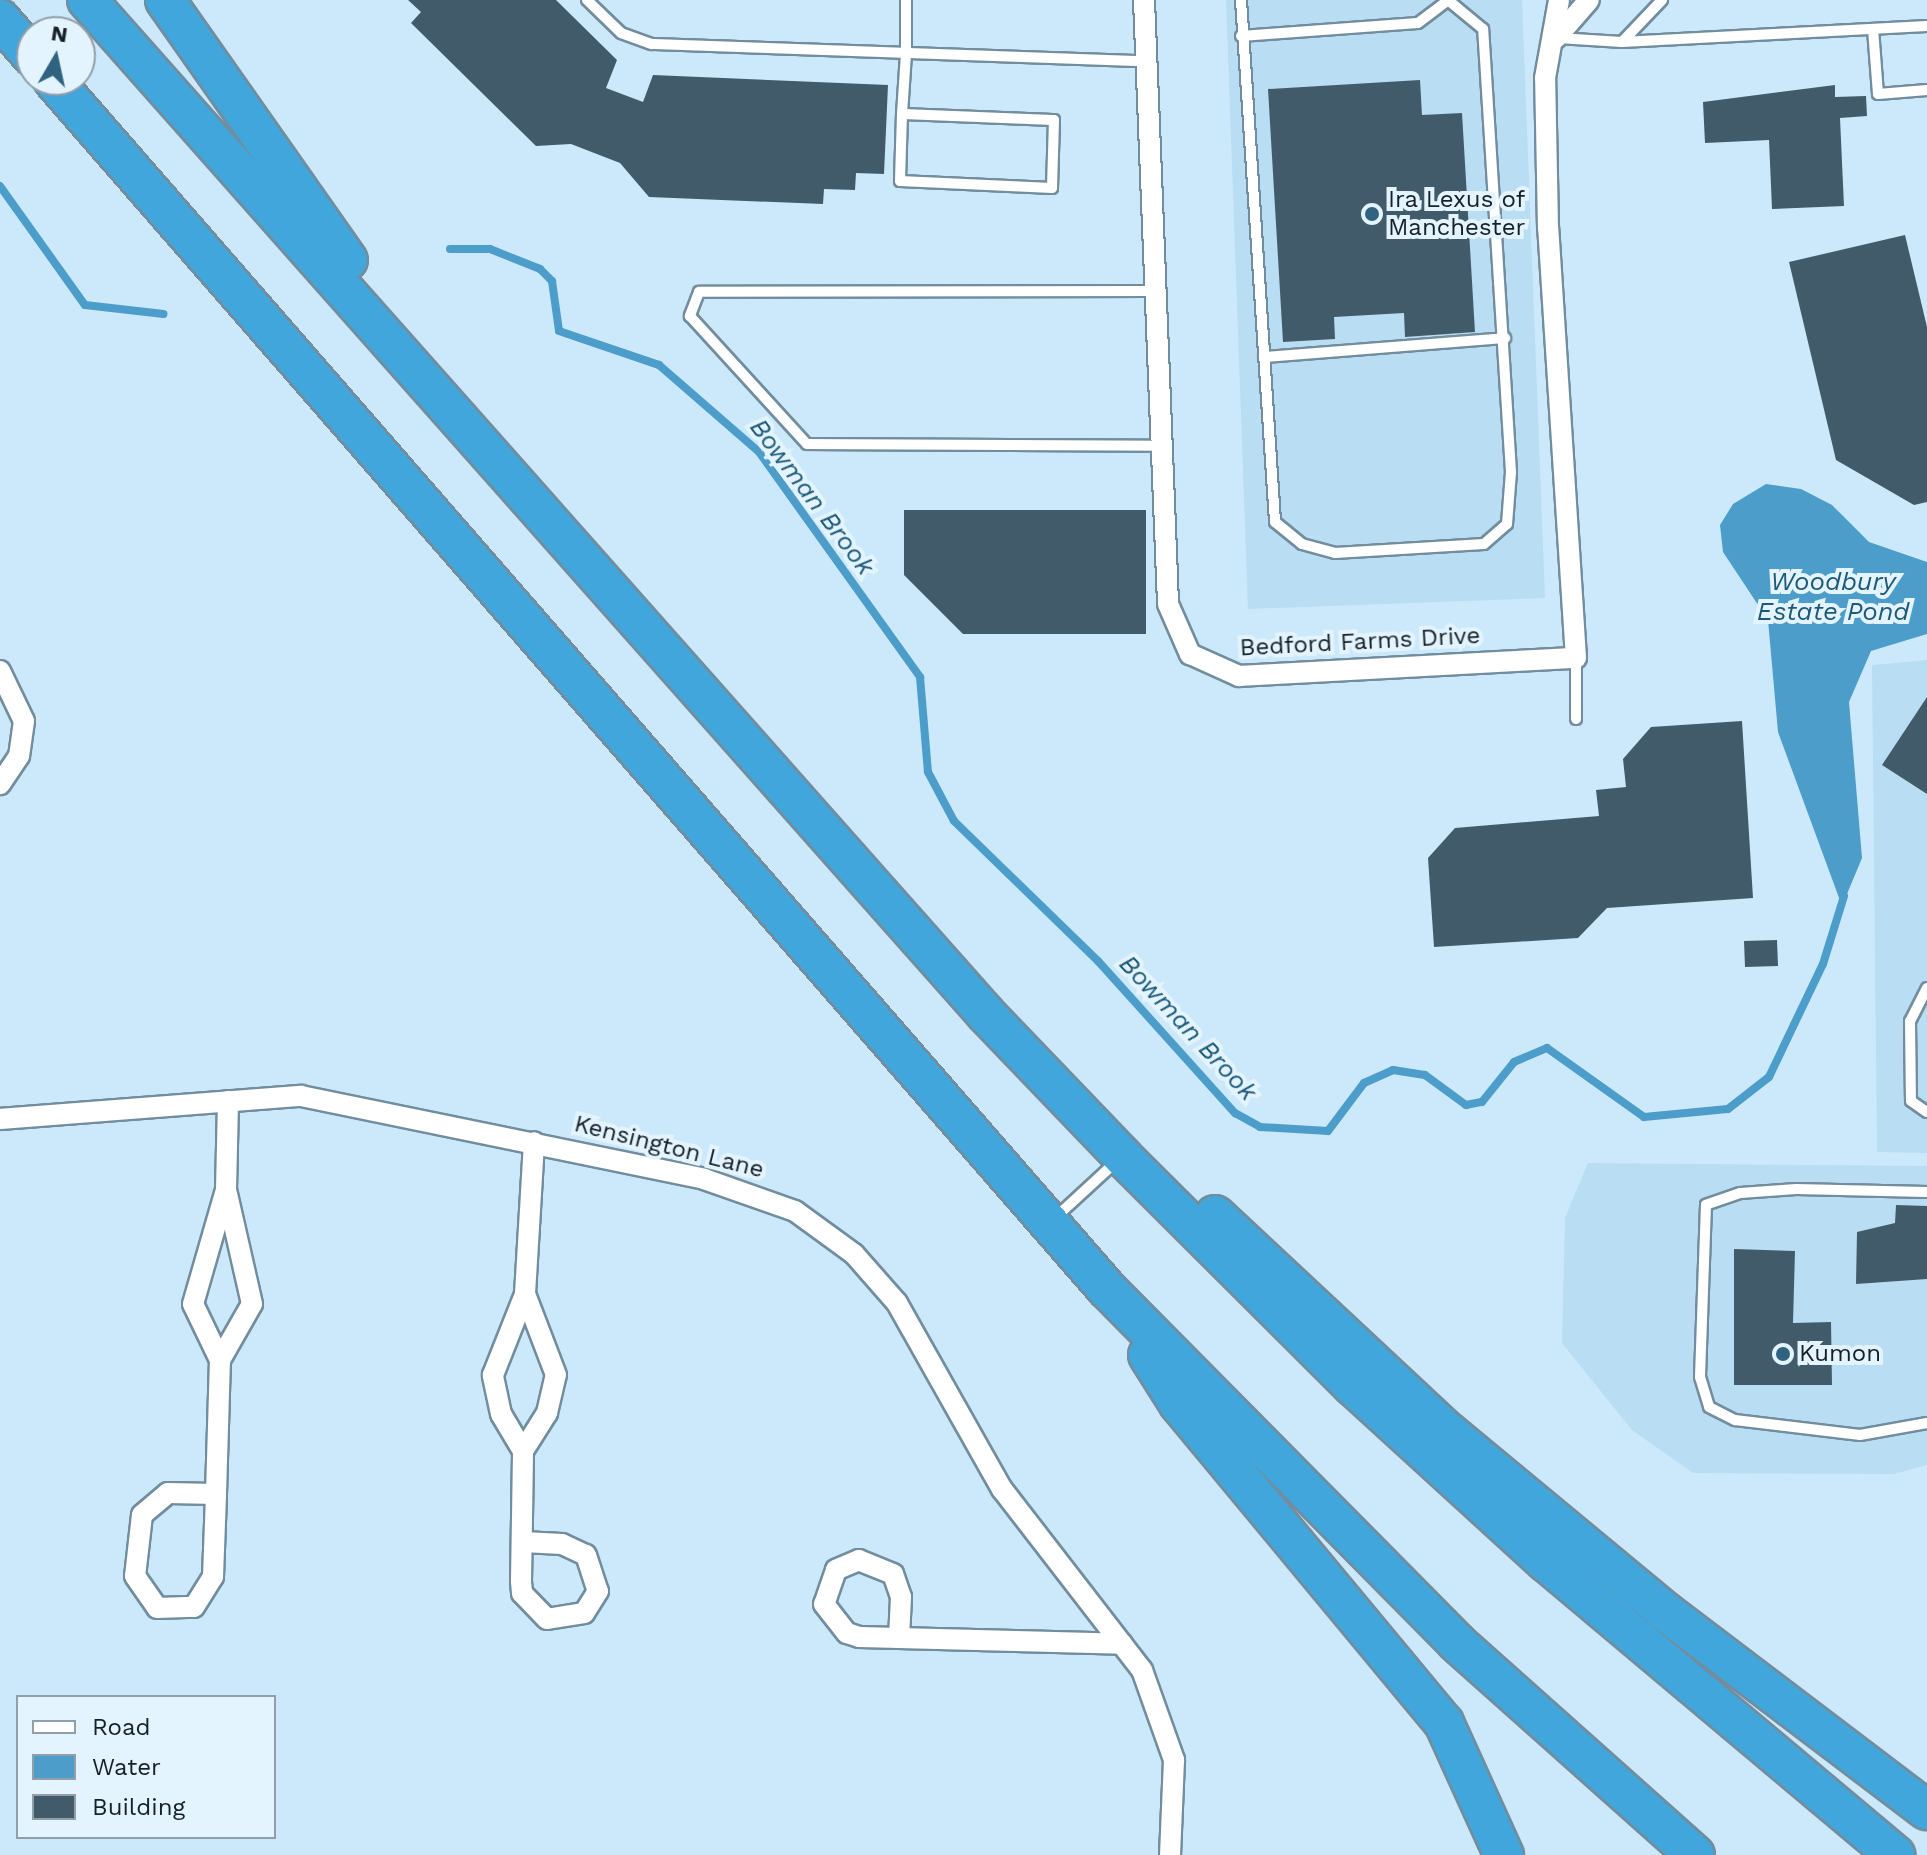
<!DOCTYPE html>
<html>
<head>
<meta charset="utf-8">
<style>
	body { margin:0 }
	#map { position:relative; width:1927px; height:1855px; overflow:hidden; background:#cce9fb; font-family:"Work Sans",sans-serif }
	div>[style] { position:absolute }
	.built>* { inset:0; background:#b9ddf3 }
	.water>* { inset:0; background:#4c9dca }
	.stream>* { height:8px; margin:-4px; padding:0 4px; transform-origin:4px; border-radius:4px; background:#4c9dca }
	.building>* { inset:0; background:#425b6a }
	.roads { filter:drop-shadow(2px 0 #728d9d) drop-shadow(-2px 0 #728d9d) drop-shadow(0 2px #728d9d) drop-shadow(0 -2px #728d9d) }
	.service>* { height:10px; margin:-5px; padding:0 5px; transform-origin:5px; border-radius:5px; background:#fff }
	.minor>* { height:20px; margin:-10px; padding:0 10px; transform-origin:10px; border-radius:10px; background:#fff }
	.motorway>* { height:38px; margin:-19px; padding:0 19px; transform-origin:19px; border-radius:19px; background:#41a6db }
	.dots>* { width:22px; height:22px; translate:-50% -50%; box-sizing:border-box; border:4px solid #e3f4ff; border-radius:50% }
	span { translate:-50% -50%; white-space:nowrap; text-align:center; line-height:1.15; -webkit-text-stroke:8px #e3f4ff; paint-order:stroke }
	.poi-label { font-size:24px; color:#162027 }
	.left { translate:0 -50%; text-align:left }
	.street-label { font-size:24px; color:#162027 }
	.water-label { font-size:26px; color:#1d5a79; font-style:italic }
	.legend { position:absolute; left:16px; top:1695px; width:260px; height:144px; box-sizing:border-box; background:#e3f4ff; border:2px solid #919fa9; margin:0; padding:10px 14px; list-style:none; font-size:24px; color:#162027 }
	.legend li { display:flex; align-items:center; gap:16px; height:40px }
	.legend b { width:40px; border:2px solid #919fa9 }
	.north { position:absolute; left:16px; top:16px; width:80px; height:80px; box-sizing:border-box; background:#e3f4ff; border:2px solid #919fa9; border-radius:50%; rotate:9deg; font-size:22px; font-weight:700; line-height:32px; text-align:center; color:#162027 }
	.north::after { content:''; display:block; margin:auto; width:28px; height:36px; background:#2f637f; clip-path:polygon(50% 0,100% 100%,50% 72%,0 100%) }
</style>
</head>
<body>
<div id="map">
	<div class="built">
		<div style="clip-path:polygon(1226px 0,1522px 0,1545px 598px,1248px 609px)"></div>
		<div style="clip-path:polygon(1927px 660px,1927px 1153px,1877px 1152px,1872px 665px)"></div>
		<div style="clip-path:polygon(1588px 1163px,1927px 1166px,1927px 1465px,1894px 1474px,1693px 1473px,1632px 1430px,1562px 1343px,1565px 1218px)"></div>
	</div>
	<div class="water">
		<div style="clip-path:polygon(1766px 484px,1801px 489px,1832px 505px,1869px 542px,1927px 562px,1927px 634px,1871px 651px,1849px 702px,1862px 858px,1842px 906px,1778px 732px,1768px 620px,1723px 552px,1720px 525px,1733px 504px)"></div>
	</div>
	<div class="stream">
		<div style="left:0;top:186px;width:146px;rotate:54.5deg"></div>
		<div style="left:85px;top:305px;width:79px;rotate:6.6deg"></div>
		<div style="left:450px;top:249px;width:40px"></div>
		<div style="left:490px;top:249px;width:54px;rotate:21.8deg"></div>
		<div style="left:540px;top:269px;width:17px;rotate:45deg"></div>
		<div style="left:552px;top:281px;width:50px;rotate:82deg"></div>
		<div style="left:559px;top:331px;width:106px;rotate:18.8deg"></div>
		<div style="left:659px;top:365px;width:133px;rotate:41deg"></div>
		<div style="left:759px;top:452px;width:277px;rotate:54.4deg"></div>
		<div style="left:920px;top:677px;width:95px;rotate:85.2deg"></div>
		<div style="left:928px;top:772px;width:55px;rotate:62deg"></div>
		<div style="left:954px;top:821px;width:201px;rotate:44.2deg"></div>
		<div style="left:1098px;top:961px;width:205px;rotate:48deg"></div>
		<div style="left:1235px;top:1113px;width:29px;rotate:29deg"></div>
		<div style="left:1260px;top:1127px;width:68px;rotate:3.4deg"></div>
		<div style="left:1328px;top:1131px;width:60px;rotate:-53.1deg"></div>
		<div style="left:1364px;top:1083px;width:32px;rotate:-24deg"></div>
		<div style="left:1393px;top:1070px;width:32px;rotate:9deg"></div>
		<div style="left:1425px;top:1075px;width:51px;rotate:36.2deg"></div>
		<div style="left:1466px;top:1105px;width:16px;rotate:-11deg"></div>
		<div style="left:1482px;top:1102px;width:51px;rotate:-51.3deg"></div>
		<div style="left:1514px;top:1062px;width:36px;rotate:-23deg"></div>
		<div style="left:1547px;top:1048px;width:119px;rotate:35.4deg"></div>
		<div style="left:1644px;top:1117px;width:84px;rotate:-5.4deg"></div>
		<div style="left:1728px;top:1109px;width:52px;rotate:-38deg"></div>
		<div style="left:1769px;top:1077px;width:125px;rotate:-64.5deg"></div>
		<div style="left:1823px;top:964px;width:71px;rotate:-72.8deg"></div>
	</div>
	<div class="building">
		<div style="clip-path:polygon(408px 0,556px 0,617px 60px,606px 88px,643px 102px,653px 75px,888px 85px,884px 174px,856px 173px,855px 190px,824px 189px,823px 204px,649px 197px,620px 163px,571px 144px,536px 146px,411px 23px,421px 12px)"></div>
		<div style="clip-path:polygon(1420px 80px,1422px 115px,1462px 113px,1475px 332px,1405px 337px,1404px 313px,1334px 317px,1335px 339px,1283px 342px,1268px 89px)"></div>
		<div style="clip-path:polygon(1835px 85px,1835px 97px,1866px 96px,1867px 116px,1840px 118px,1844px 206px,1772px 209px,1769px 140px,1705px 143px,1703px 102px)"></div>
		<div style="clip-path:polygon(1905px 235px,1927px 327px,1927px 502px,1914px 505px,1836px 460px,1789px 262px)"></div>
		<div style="clip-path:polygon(904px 510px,1146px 510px,1146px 634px,963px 634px,904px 575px)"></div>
		<div style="clip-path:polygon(1927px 697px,1927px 794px,1882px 765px)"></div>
		<div style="clip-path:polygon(1742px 721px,1753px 898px,1607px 908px,1578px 938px,1434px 947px,1428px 858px,1455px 828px,1599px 816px,1596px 790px,1626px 787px,1623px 759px,1651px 727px)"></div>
		<div style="clip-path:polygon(1777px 940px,1778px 966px,1745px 967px,1744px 941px)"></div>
		<div style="clip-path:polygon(1896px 1205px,1927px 1206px,1927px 1279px,1856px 1284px,1857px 1232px,1895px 1223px)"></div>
		<div style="clip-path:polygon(1734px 1249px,1795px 1251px,1793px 1323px,1831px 1322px,1832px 1385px,1734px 1385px)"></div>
	</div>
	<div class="roads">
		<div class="service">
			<div style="left:587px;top:0;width:47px;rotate:44.1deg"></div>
			<div style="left:621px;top:33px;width:33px;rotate:20deg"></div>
			<div style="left:652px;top:44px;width:493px;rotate:2deg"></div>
			<div style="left:1241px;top:0;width:523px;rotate:86.27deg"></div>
			<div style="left:1275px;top:522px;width:35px;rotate:39deg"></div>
			<div style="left:1302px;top:544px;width:34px;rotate:15deg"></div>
			<div style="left:1335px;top:553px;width:149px;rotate:-3.5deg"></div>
			<div style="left:1484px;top:544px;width:30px;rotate:-41deg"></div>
			<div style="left:1507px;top:524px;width:52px;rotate:-85.6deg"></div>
			<div style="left:1511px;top:472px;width:444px;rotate:-93.6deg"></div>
			<div style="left:1483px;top:29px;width:45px;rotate:-140.4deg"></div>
			<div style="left:1873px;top:29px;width:65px;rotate:85.6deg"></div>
			<div style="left:1878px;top:94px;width:49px;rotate:-4.7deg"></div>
			<div style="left:1241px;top:36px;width:177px;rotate:-4.2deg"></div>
			<div style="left:1418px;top:23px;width:38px;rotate:-37deg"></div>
			<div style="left:1558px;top:38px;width:64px;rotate:3.6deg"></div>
			<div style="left:1622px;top:42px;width:305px;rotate:-3deg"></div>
			<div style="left:1622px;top:42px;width:58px;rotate:-46.4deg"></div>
			<div style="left:902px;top:114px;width:152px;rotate:2.3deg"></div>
			<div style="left:1054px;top:120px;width:68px;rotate:91.7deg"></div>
			<div style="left:1052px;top:188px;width:152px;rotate:-177.4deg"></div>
			<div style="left:900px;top:181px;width:67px;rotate:-88.3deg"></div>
			<div style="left:902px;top:114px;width:61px;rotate:-86.2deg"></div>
			<div style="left:906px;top:53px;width:53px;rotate:-90deg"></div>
			<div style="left:1151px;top:291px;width:452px;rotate:179.9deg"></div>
			<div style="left:699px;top:292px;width:26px;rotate:111deg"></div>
			<div style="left:690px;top:316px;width:173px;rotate:47.6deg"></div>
			<div style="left:807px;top:444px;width:353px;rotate:0.3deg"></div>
			<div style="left:1264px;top:357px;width:242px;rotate:-4.5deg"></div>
			<div style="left:1576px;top:658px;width:61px;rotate:90deg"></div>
			<div style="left:1927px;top:988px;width:37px;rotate:117deg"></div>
			<div style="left:1910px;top:1021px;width:80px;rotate:89.3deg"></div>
			<div style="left:1911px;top:1101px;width:19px;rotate:35deg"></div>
			<div style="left:1927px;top:1192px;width:131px;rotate:-178.7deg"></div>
			<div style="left:1796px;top:1189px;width:56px;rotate:175.9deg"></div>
			<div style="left:1740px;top:1193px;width:36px;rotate:161deg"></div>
			<div style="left:1706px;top:1205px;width:172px;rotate:92deg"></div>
			<div style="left:1700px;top:1377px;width:31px;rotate:73deg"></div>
			<div style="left:1709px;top:1407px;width:29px;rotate:27deg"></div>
			<div style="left:1735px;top:1420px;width:126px;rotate:6.8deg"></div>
			<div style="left:1860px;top:1435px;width:68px;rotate:-10.2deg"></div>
			<div style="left:1056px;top:1217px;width:84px;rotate:-42.6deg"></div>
		</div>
		<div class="minor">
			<div style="left:1144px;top:0;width:604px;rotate:87.72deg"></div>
			<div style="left:1168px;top:604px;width:55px;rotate:66.3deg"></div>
			<div style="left:1190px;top:654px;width:54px;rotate:24.2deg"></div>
			<div style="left:1239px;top:676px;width:337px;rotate:-3.1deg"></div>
			<div style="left:1576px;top:658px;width:431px;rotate:-93.7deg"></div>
			<div style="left:1548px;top:228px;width:150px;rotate:-91.1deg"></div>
			<div style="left:1545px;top:78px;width:79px;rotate:-79.8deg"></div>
			<div style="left:1556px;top:38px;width:50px;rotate:-49deg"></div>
			<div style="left:0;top:671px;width:55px;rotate:64.4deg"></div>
			<div style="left:24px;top:721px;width:35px;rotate:98deg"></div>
			<div style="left:19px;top:756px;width:34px;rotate:124deg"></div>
			<div style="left:0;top:1119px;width:302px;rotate:-4.4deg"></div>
			<div style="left:301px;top:1096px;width:411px;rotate:11.6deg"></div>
			<div style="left:704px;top:1179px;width:96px;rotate:19.4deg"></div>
			<div style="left:795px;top:1211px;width:73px;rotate:36.1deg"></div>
			<div style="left:854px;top:1254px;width:65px;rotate:48.7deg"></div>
			<div style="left:897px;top:1303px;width:214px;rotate:60.6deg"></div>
			<div style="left:1002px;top:1489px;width:229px;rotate:52.3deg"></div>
			<div style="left:1142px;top:1670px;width:96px;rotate:70.4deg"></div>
			<div style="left:1174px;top:1760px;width:95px;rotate:92.4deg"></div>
			<div style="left:220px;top:1360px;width:64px;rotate:-60.3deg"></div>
			<div style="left:252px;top:1304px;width:117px;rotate:-102.8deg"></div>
			<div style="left:226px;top:1190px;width:89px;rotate:-88.7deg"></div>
			<div style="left:523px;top:1451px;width:43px;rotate:-120.7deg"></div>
			<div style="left:501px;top:1414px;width:40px;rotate:-102deg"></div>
			<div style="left:493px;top:1375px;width:87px;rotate:-68.4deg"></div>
			<div style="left:525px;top:1294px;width:152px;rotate:-86.6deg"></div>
			<div style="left:216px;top:1494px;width:48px;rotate:-178.8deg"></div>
			<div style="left:168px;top:1493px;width:34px;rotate:140deg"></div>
			<div style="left:142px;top:1515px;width:61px;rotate:96.5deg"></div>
			<div style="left:135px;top:1576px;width:39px;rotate:55deg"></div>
			<div style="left:157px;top:1608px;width:37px;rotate:-2deg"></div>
			<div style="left:194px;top:1607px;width:36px;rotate:-58deg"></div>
			<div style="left:213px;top:1577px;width:83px;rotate:-87.9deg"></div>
			<div style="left:216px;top:1494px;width:134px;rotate:-88.3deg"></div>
			<div style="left:220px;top:1360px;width:62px;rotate:-115.7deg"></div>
			<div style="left:193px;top:1304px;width:119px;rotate:-73.9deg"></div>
			<div style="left:523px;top:1542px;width:39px;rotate:3deg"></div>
			<div style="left:562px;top:1544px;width:26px;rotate:25deg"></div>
			<div style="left:586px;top:1555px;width:38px;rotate:72deg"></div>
			<div style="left:598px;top:1591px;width:26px;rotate:122deg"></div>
			<div style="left:584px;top:1613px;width:37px;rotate:171deg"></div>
			<div style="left:547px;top:1619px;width:36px;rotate:-134deg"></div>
			<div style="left:522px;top:1593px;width:12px;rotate:-95deg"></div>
			<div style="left:521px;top:1581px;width:130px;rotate:-89.1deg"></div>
			<div style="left:523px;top:1451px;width:45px;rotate:-57.7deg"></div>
			<div style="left:547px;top:1413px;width:39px;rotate:-77deg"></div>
			<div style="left:556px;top:1375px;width:87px;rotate:-110.9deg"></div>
			<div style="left:899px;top:1638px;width:41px;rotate:-87.2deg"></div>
			<div style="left:901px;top:1597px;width:24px;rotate:-109deg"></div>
			<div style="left:893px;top:1574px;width:37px;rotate:-158deg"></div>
			<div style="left:859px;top:1560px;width:25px;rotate:157deg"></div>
			<div style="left:836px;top:1570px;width:36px;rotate:109deg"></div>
			<div style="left:824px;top:1604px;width:37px;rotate:52deg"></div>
			<div style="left:847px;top:1633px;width:13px;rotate:18deg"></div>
			<div style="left:859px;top:1637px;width:40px;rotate:1.4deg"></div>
			<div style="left:899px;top:1638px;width:223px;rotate:1.5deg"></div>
		</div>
		<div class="motorway">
			<div style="left:87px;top:0;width:1355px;rotate:48.44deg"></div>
			<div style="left:986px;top:1014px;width:197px;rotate:46.2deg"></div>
			<div style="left:1122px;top:1156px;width:326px;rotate:44.9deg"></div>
			<div style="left:1353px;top:1386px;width:261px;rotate:42.4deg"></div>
			<div style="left:1546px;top:1562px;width:456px;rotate:40deg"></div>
			<div style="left:165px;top:0;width:318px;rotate:54.9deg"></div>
			<div style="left:0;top:19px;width:49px;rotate:49.1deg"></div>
			<div style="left:53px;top:80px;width:1603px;rotate:48.92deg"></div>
			<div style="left:1106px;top:1288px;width:498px;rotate:45.3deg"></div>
			<div style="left:1456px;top:1642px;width:320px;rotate:41.7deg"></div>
			<div style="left:1215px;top:1215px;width:318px;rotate:43deg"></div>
			<div style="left:1448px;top:1432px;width:284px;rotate:39.6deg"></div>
			<div style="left:1667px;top:1613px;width:326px;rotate:37.2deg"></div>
			<div style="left:1148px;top:1355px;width:58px;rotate:57.7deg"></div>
			<div style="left:1179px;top:1404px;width:415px;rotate:50.3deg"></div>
			<div style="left:1444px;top:1723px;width:145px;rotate:65.6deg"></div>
		</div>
	</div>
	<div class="dots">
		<div style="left:1372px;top:214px;background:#2f637f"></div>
		<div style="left:1783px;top:1354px;background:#2f637f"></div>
	</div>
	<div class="poi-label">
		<span class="left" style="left:1388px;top:214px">Ira Lexus of<br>Manchester</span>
		<span class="left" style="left:1799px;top:1354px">Kumon</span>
	</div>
	<div class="street-label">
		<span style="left:1360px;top:642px;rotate:-3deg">Bedford Farms Drive</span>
		<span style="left:669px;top:1147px;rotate:14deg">Kensington Lane</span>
	</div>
	<div class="water-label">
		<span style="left:812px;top:497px;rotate:53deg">Bowman Brook</span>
		<span style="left:1833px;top:597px">Woodbury<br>Estate Pond</span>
		<span style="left:1188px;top:1028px;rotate:47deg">Bowman Brook</span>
	</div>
	<ul class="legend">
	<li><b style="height:10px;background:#fff"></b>Road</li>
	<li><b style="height:22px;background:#4c9dca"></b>Water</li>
	<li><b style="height:22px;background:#425b6a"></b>Building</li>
	</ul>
	<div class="north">N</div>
</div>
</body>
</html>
